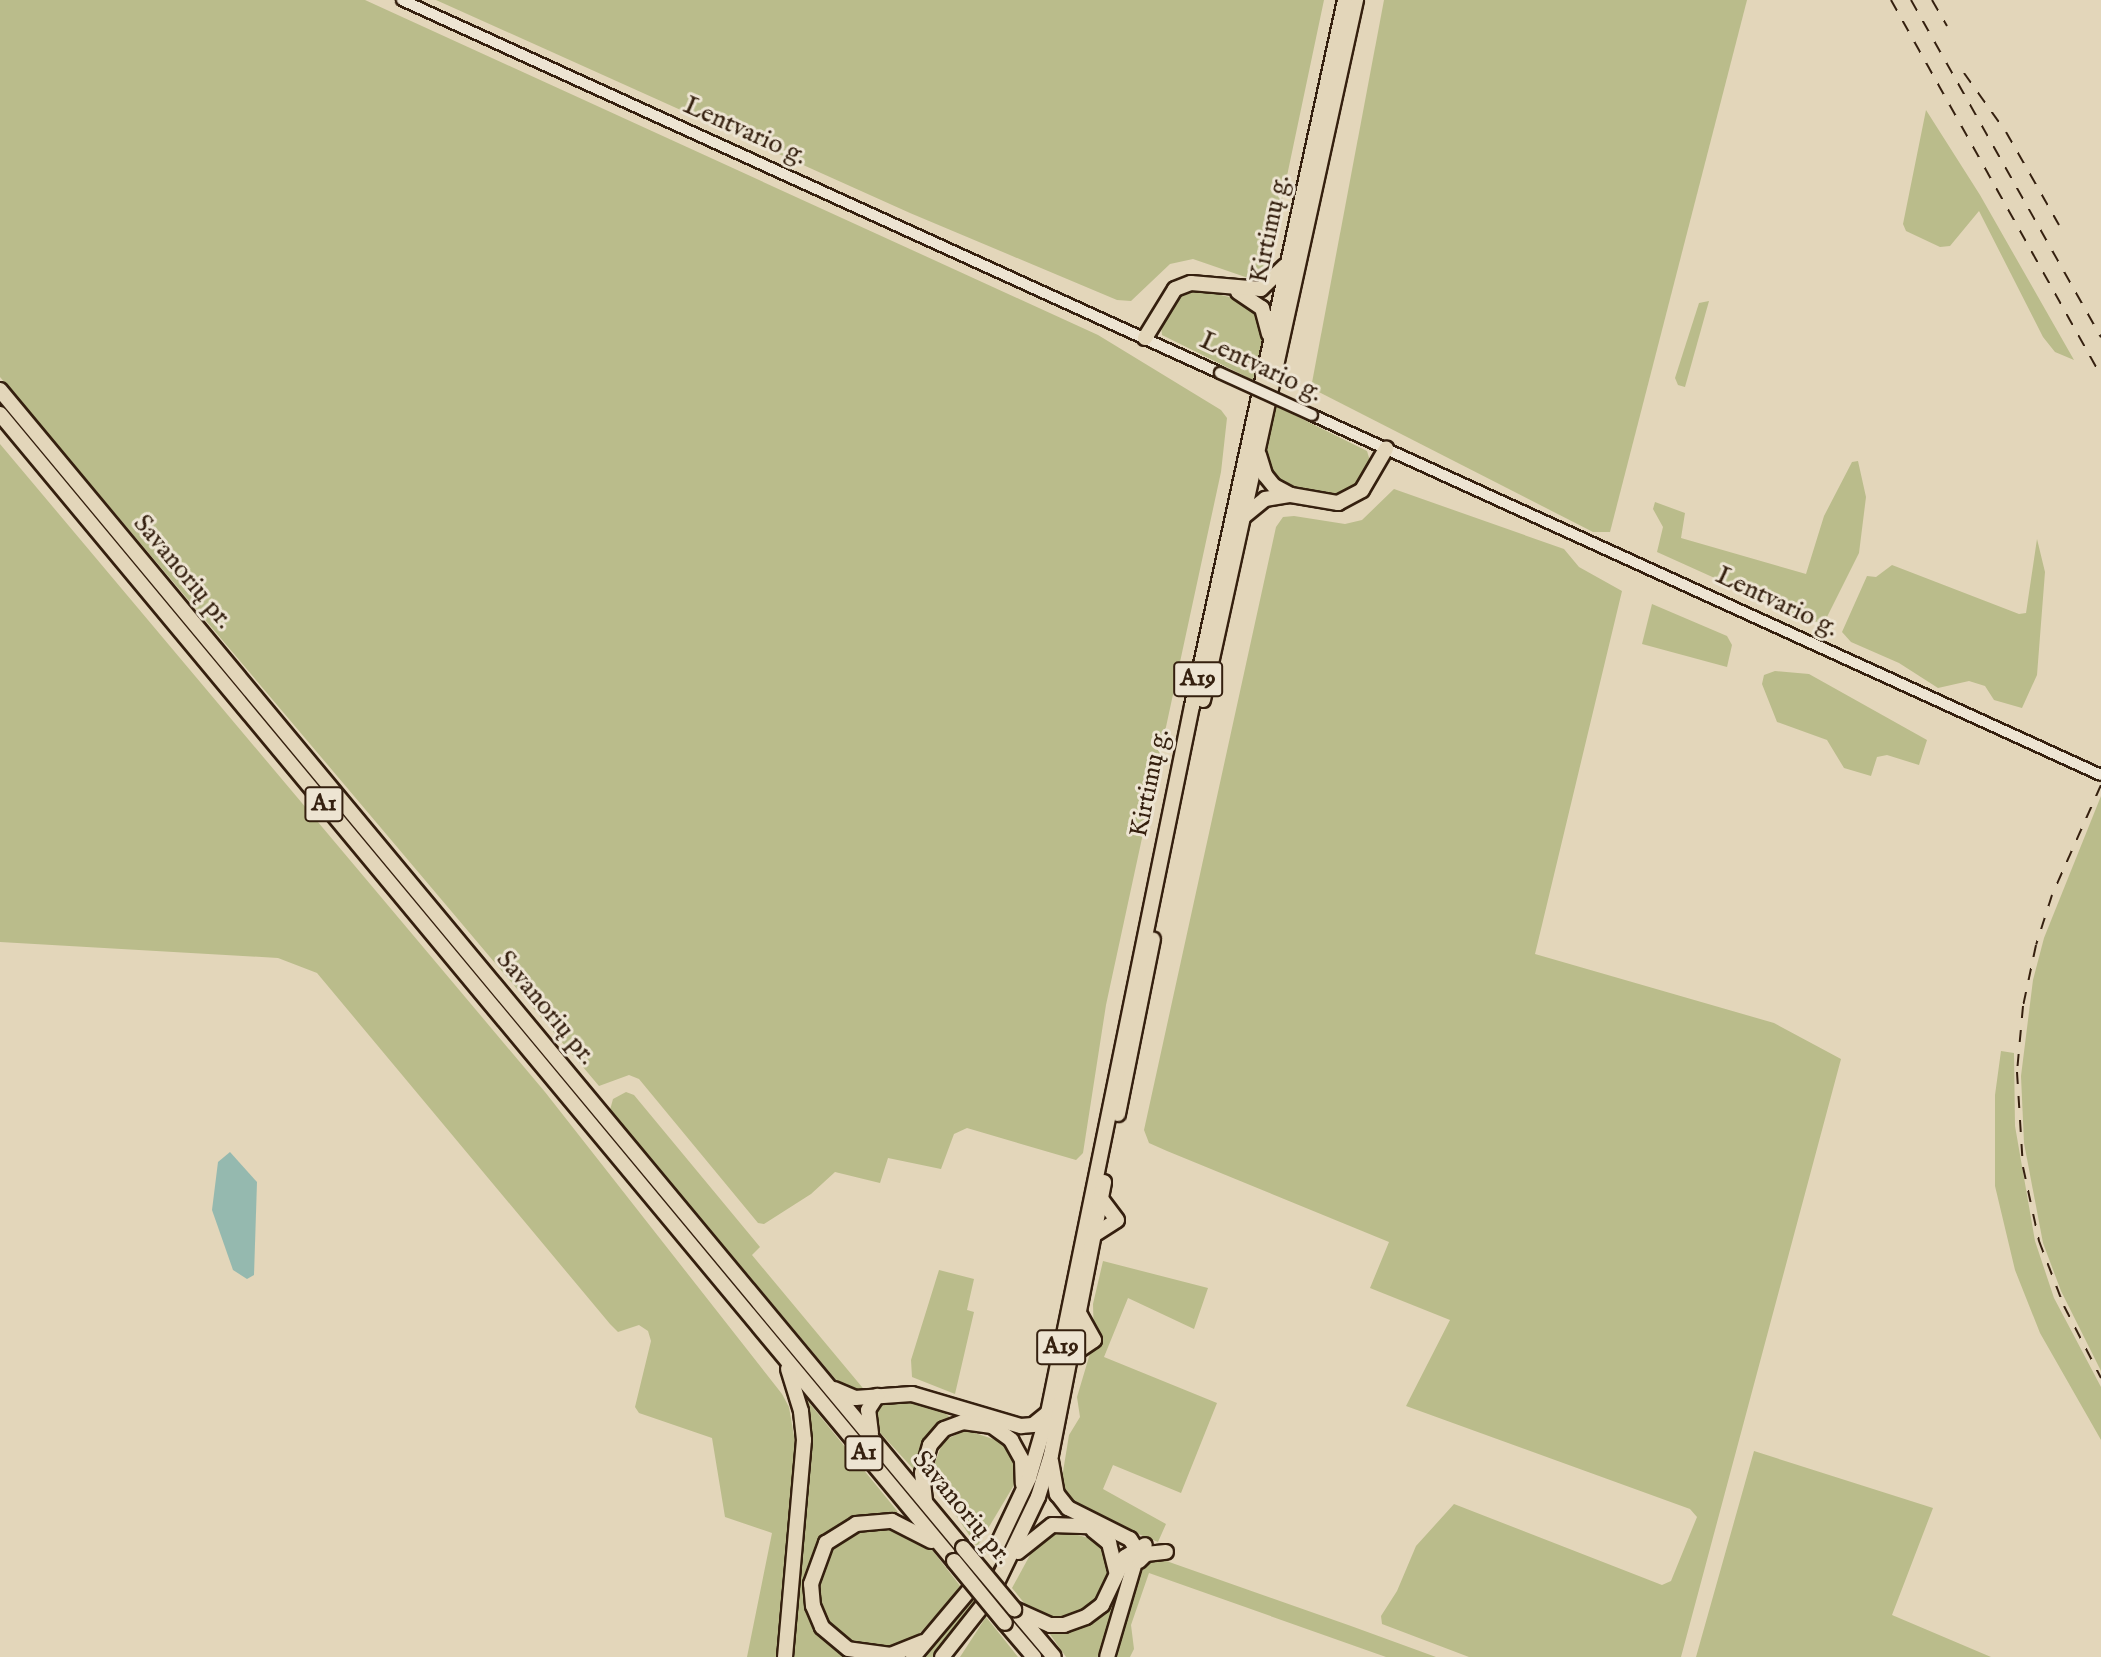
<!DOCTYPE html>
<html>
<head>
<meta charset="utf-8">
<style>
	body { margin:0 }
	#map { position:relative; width:2101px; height:1657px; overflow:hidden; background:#e3d6ba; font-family:"IM FELL English",serif }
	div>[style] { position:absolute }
	.green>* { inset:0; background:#babc8b }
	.water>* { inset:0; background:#95b9af }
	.roads { filter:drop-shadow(2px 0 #35200f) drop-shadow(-2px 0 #35200f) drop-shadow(0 2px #35200f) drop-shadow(0 -2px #35200f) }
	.secondary>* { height:10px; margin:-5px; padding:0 5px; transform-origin:5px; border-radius:5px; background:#ede4d2 }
	.trunk>* { height:14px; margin:-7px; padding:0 7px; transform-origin:7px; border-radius:7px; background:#e3d6ba }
	.rail>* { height:2px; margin-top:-1px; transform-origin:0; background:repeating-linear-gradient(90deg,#35200f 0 12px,transparent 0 24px) }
	.bridges { filter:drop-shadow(2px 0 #35200f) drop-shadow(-2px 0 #35200f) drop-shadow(0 2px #35200f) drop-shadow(0 -2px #35200f) }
	.secondary-bridge>* { height:10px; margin:-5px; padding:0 5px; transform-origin:5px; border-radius:5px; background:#ede4d2 }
	.trunk-bridge>* { height:14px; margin:-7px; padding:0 7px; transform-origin:7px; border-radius:7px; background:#e3d6ba }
	span { translate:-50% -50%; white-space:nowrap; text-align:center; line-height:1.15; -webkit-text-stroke:6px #ede4d2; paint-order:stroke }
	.shield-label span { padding:2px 5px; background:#ede4d2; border:2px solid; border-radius:5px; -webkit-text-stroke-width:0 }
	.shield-label { font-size:24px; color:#35200f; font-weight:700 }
	.street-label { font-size:26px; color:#35200f }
</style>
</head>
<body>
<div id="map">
	<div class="green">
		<div style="clip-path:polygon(0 0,365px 0,1098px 335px,1221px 410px,1227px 418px,1221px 472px,1106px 1005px,1083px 1153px,1076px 1160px,967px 1128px,954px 1134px,941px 1169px,888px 1158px,880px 1183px,835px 1172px,811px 1194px,764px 1224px,758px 1223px,639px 1079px,629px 1075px,599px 1086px,0 377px)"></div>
		<div style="clip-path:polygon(436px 0,1324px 0,1267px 271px,1254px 280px,1193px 259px,1170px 264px,1131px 301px,1117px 300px,910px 213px)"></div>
		<div style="clip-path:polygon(1384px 0,1747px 0,1610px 532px,1593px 532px,1311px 388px)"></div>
		<div style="clip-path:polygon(1926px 110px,1980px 195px,2074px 360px,2055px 352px,2043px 337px,1979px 211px,1950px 246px,1940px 247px,1906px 231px,1903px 224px)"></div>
		<div style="clip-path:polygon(1201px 290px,1253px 303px,1265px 328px,1253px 380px,1162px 335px,1161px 325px,1175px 298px)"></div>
		<div style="clip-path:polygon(1709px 301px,1685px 387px,1678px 385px,1675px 378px,1699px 303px)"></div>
		<div style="clip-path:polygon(1276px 406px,1367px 451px,1370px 461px,1356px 487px,1331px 497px,1279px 485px,1264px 460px)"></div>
		<div style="clip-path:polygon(0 444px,545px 1092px,782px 1394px,789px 1407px,795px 1442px,777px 1657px,747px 1657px,772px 1533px,725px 1517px,712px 1438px,639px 1413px,635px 1407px,651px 1341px,648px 1331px,639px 1325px,618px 1332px,610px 1324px,317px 973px,278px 958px,0 942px)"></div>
		<div style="clip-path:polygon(1858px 461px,1866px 497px,1859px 553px,1824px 623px,1810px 621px,1657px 552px,1663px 527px,1653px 509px,1655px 502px,1685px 513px,1681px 538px,1806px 574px,1824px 516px,1852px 462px)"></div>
		<div style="clip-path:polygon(1394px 489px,1564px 549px,1579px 567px,1622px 591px,1535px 954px,1774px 1023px,1841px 1059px,1681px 1657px,1469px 1657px,1382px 1624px,1381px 1616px,1397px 1591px,1416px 1546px,1454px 1504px,1662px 1585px,1671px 1581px,1697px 1517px,1690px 1509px,1406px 1406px,1450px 1320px,1370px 1288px,1389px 1242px,1167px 1151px,1149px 1143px,1144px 1130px,1276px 527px,1283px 517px,1294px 516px,1345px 524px,1362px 520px)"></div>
		<div style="clip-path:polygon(2037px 539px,2045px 572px,2037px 675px,2022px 708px,1994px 700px,1985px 686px,1969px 681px,1938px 688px,1899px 663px,1851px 642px,1842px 632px,1867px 576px,1876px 577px,1892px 565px,2019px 614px,2026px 613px)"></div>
		<div style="clip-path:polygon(1652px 604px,1727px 636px,1732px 645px,1727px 667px,1642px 644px)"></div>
		<div style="clip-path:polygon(1775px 671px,1809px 674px,1927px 740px,1919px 765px,1887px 755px,1877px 757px,1871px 776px,1844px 768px,1827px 740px,1777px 722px,1762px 684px,1764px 675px)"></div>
		<div style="clip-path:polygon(2101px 796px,2101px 1371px,2061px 1291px,2043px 1243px,2024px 1143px,2021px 1076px,2033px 980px,2044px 938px)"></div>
		<div style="clip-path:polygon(2001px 1051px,2014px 1053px,2015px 1126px,2035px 1241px,2054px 1298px,2101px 1387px,2101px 1440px,2040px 1333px,2015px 1270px,1995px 1186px,1995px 1095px)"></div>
		<div style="clip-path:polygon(626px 1092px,634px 1095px,760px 1247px,752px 1255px,867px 1393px,843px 1388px,610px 1110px,613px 1099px)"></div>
		<div style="clip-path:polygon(1103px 1261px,1208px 1288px,1194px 1329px,1128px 1298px,1104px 1357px,1217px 1403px,1181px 1493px,1113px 1465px,1103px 1489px,1166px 1524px,1158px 1542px,1077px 1509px,1067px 1502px,1061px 1484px,1069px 1435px,1080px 1417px,1077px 1397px,1094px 1340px,1093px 1304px)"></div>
		<div style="clip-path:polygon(939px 1270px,974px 1279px,967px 1310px,974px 1312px,955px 1394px,912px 1377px,911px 1360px)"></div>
		<div style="clip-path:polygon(802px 1394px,898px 1512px,845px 1523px,818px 1547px,810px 1566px,805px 1588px,809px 1611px,857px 1657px,789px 1657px)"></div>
		<div style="clip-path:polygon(899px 1398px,939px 1408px,952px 1419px,917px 1473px,874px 1426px,874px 1405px)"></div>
		<div style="clip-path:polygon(966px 1430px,1005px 1443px,1017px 1465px,1014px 1485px,977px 1547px,938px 1488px,933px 1468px,943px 1441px)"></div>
		<div style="clip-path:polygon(1043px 1450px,1033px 1498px,1009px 1552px,976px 1606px,933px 1657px,919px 1657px,970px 1597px)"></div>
		<div style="clip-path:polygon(1754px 1451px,1933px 1508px,1892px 1615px,1991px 1657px,1696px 1657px)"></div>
		<div style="clip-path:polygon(888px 1524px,929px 1546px,961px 1587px,911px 1643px,872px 1653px,837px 1638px,819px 1612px,815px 1581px,831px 1545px,857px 1527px)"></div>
		<div style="clip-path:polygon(1061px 1530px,1095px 1540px,1114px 1569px,1092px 1610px,1052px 1621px,1030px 1610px,1012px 1588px,1036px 1544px)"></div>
		<div style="clip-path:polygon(1155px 1557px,1351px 1626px,1436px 1657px,1386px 1657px,1149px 1573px,1131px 1625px,1134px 1649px,1130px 1657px,1111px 1657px,1141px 1565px)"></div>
		<div style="clip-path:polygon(1133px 1569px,1103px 1657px,1066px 1657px,1047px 1630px,1071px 1628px)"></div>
		<div style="clip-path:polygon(986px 1617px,1003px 1638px,1018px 1657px,960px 1657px)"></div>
	</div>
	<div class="water">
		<div style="clip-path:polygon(230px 1152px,257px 1182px,254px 1275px,247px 1279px,233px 1270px,212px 1210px,218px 1162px)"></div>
	</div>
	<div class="roads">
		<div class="secondary">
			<div style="left:402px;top:0;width:899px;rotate:24.51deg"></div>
			<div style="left:1312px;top:415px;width:867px;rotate:24.53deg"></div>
		</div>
		<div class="trunk">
			<div style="left:1238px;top:292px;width:29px;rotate:34deg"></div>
			<div style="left:1262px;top:308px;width:27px;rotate:75deg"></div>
			<div style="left:1145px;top:338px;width:57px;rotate:-58.5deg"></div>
			<div style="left:1175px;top:289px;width:17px;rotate:-21deg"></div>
			<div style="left:1191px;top:283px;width:70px;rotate:4.9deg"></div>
			<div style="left:1261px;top:289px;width:33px;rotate:-44deg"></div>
			<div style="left:0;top:390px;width:1506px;rotate:50.25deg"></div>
			<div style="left:0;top:414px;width:1492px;rotate:50.25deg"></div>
			<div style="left:1259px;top:455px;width:21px;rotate:73deg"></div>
			<div style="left:1265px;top:475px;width:14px;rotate:51deg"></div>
			<div style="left:1274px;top:486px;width:19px;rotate:28deg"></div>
			<div style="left:1291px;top:495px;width:48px;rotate:9.7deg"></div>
			<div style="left:1338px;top:503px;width:27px;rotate:-28deg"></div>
			<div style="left:1362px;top:490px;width:48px;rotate:-59.7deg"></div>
			<div style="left:1243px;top:517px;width:28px;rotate:-39deg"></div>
			<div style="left:1265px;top:499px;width:26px;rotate:-9deg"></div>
			<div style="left:1203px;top:700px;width:717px;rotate:-77.67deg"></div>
			<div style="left:1118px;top:1114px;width:178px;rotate:-78.7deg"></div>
			<div style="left:1094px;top:1235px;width:27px;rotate:-33deg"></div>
			<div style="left:1117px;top:1220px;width:26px;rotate:-127deg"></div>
			<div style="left:1069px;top:1357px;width:30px;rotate:-34deg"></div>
			<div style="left:1094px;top:1340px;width:33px;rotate:-119deg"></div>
			<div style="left:834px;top:1389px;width:23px;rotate:23deg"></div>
			<div style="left:855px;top:1398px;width:57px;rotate:-4deg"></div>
			<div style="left:912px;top:1394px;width:114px;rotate:16.4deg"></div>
			<div style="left:1021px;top:1426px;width:12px;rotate:-5deg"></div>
			<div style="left:1033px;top:1425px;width:19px;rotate:-39deg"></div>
			<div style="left:871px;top:1433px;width:23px;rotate:-97deg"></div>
			<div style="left:868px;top:1410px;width:17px;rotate:-57deg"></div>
			<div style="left:1051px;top:1461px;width:34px;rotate:80deg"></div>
			<div style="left:1057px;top:1494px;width:18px;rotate:52deg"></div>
			<div style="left:1068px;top:1508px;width:69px;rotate:26.6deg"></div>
			<div style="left:1130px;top:1539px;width:15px;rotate:58deg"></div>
			<div style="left:1138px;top:1552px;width:109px;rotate:106.4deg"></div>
			<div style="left:925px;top:1501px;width:28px;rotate:-96deg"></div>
			<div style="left:922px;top:1473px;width:29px;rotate:-74deg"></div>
			<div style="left:930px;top:1445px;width:21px;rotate:-49deg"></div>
			<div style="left:944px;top:1429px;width:20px;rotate:-20deg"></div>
			<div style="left:963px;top:1422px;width:29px;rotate:8deg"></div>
			<div style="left:992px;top:1426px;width:24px;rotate:36deg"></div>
			<div style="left:1011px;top:1440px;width:23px;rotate:61deg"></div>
			<div style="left:1022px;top:1460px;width:24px;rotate:88deg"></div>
			<div style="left:1093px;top:1530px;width:21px;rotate:39deg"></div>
			<div style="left:1109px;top:1543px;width:29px;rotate:76deg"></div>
			<div style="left:1018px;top:1552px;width:43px;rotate:-38.5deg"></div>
			<div style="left:1052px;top:1525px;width:36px;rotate:2deg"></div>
			<div style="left:1139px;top:1561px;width:10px;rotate:-45deg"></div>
			<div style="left:1146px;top:1554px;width:20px;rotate:-6deg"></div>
			<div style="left:1014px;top:1609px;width:39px;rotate:24deg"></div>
			<div style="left:1050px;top:1625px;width:14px"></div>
			<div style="left:1064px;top:1625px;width:23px;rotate:-20deg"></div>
			<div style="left:1086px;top:1617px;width:20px;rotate:-37deg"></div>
			<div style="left:1102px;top:1605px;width:53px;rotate:-64.4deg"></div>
			<div style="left:1125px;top:1557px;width:23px;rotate:-31deg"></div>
			<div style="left:1017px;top:1613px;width:57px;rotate:49.9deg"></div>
			<div style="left:1005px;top:1623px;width:45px;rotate:49.5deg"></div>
			<div style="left:923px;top:1642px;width:35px;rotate:158deg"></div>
			<div style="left:891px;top:1655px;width:43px;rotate:-172.1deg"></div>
			<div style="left:848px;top:1649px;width:34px;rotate:-140deg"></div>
			<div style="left:822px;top:1627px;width:23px;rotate:-113deg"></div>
			<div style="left:813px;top:1606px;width:22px;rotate:-95deg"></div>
			<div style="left:811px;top:1584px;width:44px;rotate:-69.9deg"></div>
			<div style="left:826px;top:1543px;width:36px;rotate:-32deg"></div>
			<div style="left:856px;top:1524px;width:36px;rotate:-5deg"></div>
			<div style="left:892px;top:1521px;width:44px;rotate:27.1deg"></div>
			<div style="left:785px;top:1657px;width:218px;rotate:-85deg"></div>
			<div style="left:804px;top:1440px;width:29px;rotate:-96deg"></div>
			<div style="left:801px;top:1411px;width:44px;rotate:-107.2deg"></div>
			<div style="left:913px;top:1657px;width:99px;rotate:-49.9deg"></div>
			<div style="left:977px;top:1581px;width:36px;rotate:-60deg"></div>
			<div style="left:995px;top:1550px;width:80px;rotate:-64.7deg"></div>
			<div style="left:1029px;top:1478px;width:68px;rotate:-73.7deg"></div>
			<div style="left:1048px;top:1413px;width:722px;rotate:-78.49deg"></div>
			<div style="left:1192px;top:706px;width:722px;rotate:-77.77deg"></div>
			<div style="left:942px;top:1657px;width:79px;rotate:-51.7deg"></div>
			<div style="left:991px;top:1595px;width:109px;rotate:-64.4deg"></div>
			<div style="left:1038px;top:1497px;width:44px;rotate:-72.8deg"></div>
			<div style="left:1051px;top:1455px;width:278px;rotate:-79deg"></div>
		</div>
	</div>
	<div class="rail">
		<div style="left:1891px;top:0;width:431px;rotate:60.8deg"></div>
		<div style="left:1911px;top:0;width:387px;rotate:60.6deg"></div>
		<div style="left:1932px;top:0;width:30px;rotate:60deg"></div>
		<div style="left:1964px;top:73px;width:72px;rotate:54.6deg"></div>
		<div style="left:2006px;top:132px;width:107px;rotate:60.3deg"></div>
		<div style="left:2101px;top:785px;width:120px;rotate:114deg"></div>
		<div style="left:2052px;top:895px;width:52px;rotate:107.7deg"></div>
		<div style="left:2036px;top:945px;width:62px;rotate:102deg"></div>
		<div style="left:2023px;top:1006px;width:66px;rotate:95.2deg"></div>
		<div style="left:2017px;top:1072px;width:95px;rotate:86.4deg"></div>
		<div style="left:2023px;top:1167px;width:76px;rotate:77.8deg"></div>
		<div style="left:2039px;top:1241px;width:70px;rotate:69deg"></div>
		<div style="left:2064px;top:1306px;width:81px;rotate:62.8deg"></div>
	</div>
	<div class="bridges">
		<div class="secondary-bridge">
			<div style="left:1220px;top:373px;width:101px;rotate:24.5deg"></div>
		</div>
		<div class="trunk-bridge">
			<div style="left:963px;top:1548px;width:80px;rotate:50.1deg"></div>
			<div style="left:954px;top:1561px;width:80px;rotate:50.6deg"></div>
		</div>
	</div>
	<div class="shield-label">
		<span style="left:1198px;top:679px">A19</span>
		<span style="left:324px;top:804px">A1</span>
		<span style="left:1061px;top:1347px">A19</span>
		<span style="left:864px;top:1453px">A1</span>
	</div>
	<div class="street-label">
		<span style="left:745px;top:131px;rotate:24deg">Lentvario g.</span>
		<span style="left:1270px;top:229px;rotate:-78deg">Kirtimų g.</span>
		<span style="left:1261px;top:367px;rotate:25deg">Lentvario g.</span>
		<span style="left:183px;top:572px;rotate:50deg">Savanorių pr.</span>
		<span style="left:1777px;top:602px;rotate:25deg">Lentvario g.</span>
		<span style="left:1150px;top:783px;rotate:-78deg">Kirtimų g.</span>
		<span style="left:546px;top:1008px;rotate:50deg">Savanorių pr.</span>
		<span style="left:962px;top:1508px;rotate:50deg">Savanorių pr.</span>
	</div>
</div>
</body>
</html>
